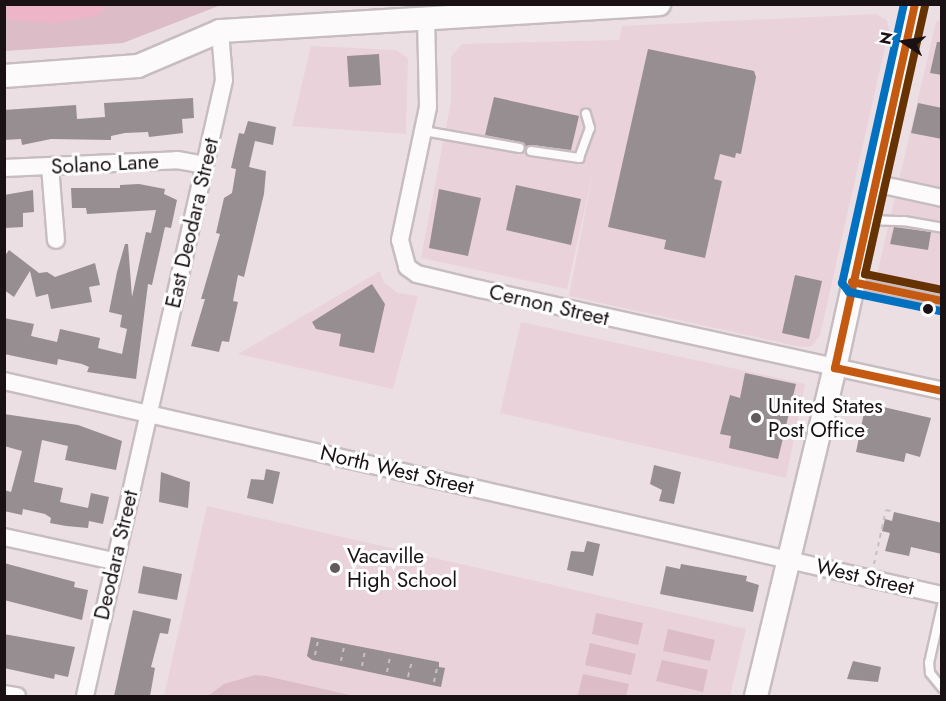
<!DOCTYPE html>
<html>
<head>
<meta charset="utf-8">
<style>
	body { margin:0 }
	#map { position:relative; width:946px; height:701px; overflow:hidden; background:#ebdfe3; font-family:Jost,sans-serif }
	div>[style] { position:absolute }
	.built>* { inset:0; background:#e9d2d9 }
	.green>* { inset:0; background:#dcbcc6 }
	.river>* { height:24px; margin:-12px; padding:0 12px; transform-origin:12px; border-radius:12px; background:#eeb4c8 }
	.building>* { inset:0; background:#978e91 }
	.path>* { height:2px; margin-top:-1px; transform-origin:0; background:repeating-linear-gradient(90deg,#c5c1c2 0 4.5px,transparent 0 9px) }
	.roads { filter:drop-shadow(2px 0 #c7bdc1) drop-shadow(-2px 0 #c7bdc1) drop-shadow(0 2px #c7bdc1) drop-shadow(0 -2px #c7bdc1) }
	.lane>* { height:8px; margin:-4px; padding:0 4px; transform-origin:4px; border-radius:4px; background:#fcfafb }
	.street>* { height:16px; margin:-8px; padding:0 8px; transform-origin:8px; border-radius:8px; background:#fcfafb }
	.secondary>* { height:22px; margin:-11px; padding:0 11px; transform-origin:11px; border-radius:11px; background:#fcfafb }
	.bus-1>* { height:8px; margin:-4px; padding:0 4px; transform-origin:4px; border-radius:4px; background:#c45911 }
	.bus-2>* { height:8px; margin:-4px; padding:0 4px; transform-origin:4px; border-radius:4px; background:#0070c0 }
	.bus-3>* { height:8px; margin:-4px; padding:0 4px; transform-origin:4px; border-radius:4px; background:#630 }
	.dots>* { width:16px; height:16px; translate:-50% -50%; box-sizing:border-box; border:3px solid #fff; border-radius:50% }
	span { translate:-50% -50%; white-space:nowrap; text-align:center; line-height:1.15; -webkit-text-stroke:6px #fff; paint-order:stroke }
	.street-label { font-size:21px; color:#191113 }
	.poi-label { font-size:21px; color:#191113 }
	.left { translate:0 -50%; text-align:left }
	.frame { position:absolute; inset:0; border:6px solid #191113; pointer-events:none }
	.north { position:absolute; left:874px; top:12px; width:60px; height:60px; -webkit-text-stroke:4px #fff; paint-order:stroke; rotate:282deg; font-size:16px; font-weight:700; line-height:24px; text-align:center; color:#191113 }
	.north::after { content:''; display:block; margin:auto; width:21px; height:27px; background:#191113; clip-path:polygon(50% 0,100% 100%,50% 72%,0 100%) }
</style>
</head>
<body>
<div id="map">
	<div class="built">
		<div style="clip-path:polygon(876px 14px,887px 20px,889px 29px,820px 335px,812px 346px,801px 347px,569px 296px,594px 167px,567px 289px,421px 258px,451px 101px,451px 57px,462px 44px,619px 40px,622px 26px)"></div>
		<div style="clip-path:polygon(941px 19px,941px 293px,876px 279px,936px 22px)"></div>
		<div style="clip-path:polygon(311px 46px,396px 50px,408px 58px,406px 134px,292px 126px)"></div>
		<div style="clip-path:polygon(380px 271px,384px 283px,398px 293px,418px 296px,393px 389px,238px 354px)"></div>
		<div style="clip-path:polygon(521px 322px,805px 384px,786px 478px,500px 413px)"></div>
		<div style="clip-path:polygon(207px 506px,746px 629px,730px 696px,164px 696px)"></div>
	</div>
	<div class="green">
		<div style="clip-path:polygon(5px 4px,221px 4px,221px 5px,123px 43px,5px 51px)"></div>
		<div style="clip-path:polygon(596px 613px,643px 623px,638px 645px,592px 634px)"></div>
		<div style="clip-path:polygon(668px 629px,715px 640px,710px 661px,663px 651px)"></div>
		<div style="clip-path:polygon(590px 643px,636px 654px,631px 675px,585px 665px)"></div>
		<div style="clip-path:polygon(662px 660px,708px 670px,703px 692px,656px 681px)"></div>
		<div style="clip-path:polygon(583px 674px,629px 684px,626px 696px,578px 695px)"></div>
		<div style="clip-path:polygon(255px 675px,266px 676px,354px 696px,208px 696px,224px 684px)"></div>
	</div>
	<div class="river">
		<div style="left:4px;top:7px;width:48px;rotate:4.8deg"></div>
		<div style="left:52px;top:11px;width:42px;rotate:-9.7deg"></div>
	</div>
	<div class="building">
		<div style="clip-path:polygon(937px 42px,942px 42px,942px 75px,930px 73px)"></div>
		<div style="clip-path:polygon(648px 49px,754px 71px,756px 77px,741px 154px,736px 153px,735px 158px,720px 154px,714px 179px,722px 181px,705px 258px,664px 249px,666px 240px,608px 227px)"></div>
		<div style="clip-path:polygon(379px 54px,381px 85px,349px 87px,347px 56px)"></div>
		<div style="clip-path:polygon(494px 97px,579px 116px,571px 150px,532px 145px,525px 148px,520px 142px,485px 135px)"></div>
		<div style="clip-path:polygon(193px 98px,194px 118px,182px 119px,183px 133px,149px 137px,148px 132px,125px 133px,111px 136px,111px 140px,51px 139px,22px 145px,21px 139px,4px 140px,4px 110px,76px 105px,77px 119px,105px 117px,104px 103px)"></div>
		<div style="clip-path:polygon(918px 103px,942px 108px,942px 139px,911px 133px)"></div>
		<div style="clip-path:polygon(248px 121px,276px 127px,273px 145px,255px 141px,249px 167px,266px 171px,264px 194px,244px 277px,238px 275px,233px 301px,238px 302px,229px 342px,222px 341px,219px 352px,191px 346px,205px 299px,201px 299px,220px 234px,216px 233px,224px 198px,232px 193px,236px 169px,231px 168px,239px 133px,244px 134px)"></div>
		<div style="clip-path:polygon(139px 184px,165px 189px,164px 194px,177px 200px,171px 228px,165px 227px,152px 285px,148px 284px,136px 379px,87px 372px,89px 367px,82px 364px,58px 359px,57px 365px,4px 354px,4px 318px,34px 324px,31px 336px,57px 342px,60px 329px,100px 338px,98px 348px,122px 354px,127px 329px,120px 327px,122px 315px,109px 312px,117px 272px,125px 244px,128px 244px,132px 297px,146px 232px,151px 233px,156px 210px,87px 214px,86px 208px,72px 208px,71px 188px,120px 188px,120px 185px)"></div>
		<div style="clip-path:polygon(516px 185px,581px 199px,571px 245px,506px 230px)"></div>
		<div style="clip-path:polygon(439px 189px,481px 198px,468px 256px,429px 248px)"></div>
		<div style="clip-path:polygon(33px 190px,34px 212px,23px 213px,23px 227px,5px 228px,4px 195px)"></div>
		<div style="clip-path:polygon(894px 227px,931px 232px,928px 250px,890px 244px)"></div>
		<div style="clip-path:polygon(9px 250px,39px 273px,47px 272px,55px 277px,95px 263px,100px 285px,89px 287px,92px 302px,51px 309px,48px 294px,36px 297px,30px 271px,14px 297px,4px 290px,4px 257px)"></div>
		<div style="clip-path:polygon(795px 275px,822px 281px,809px 339px,782px 333px)"></div>
		<div style="clip-path:polygon(372px 284px,385px 304px,374px 353px,339px 346px,341px 334px,316px 329px,312px 322px)"></div>
		<div style="clip-path:polygon(745px 373px,796px 384px,778px 459px,729px 448px,731px 436px,720px 434px,730px 395px,740px 398px)"></div>
		<div style="clip-path:polygon(866px 403px,931px 418px,920px 457px,906px 453px,904px 462px,856px 452px)"></div>
		<div style="clip-path:polygon(4px 414px,78px 425px,122px 441px,116px 470px,65px 460px,68px 446px,42px 440px,34px 482px,63px 488px,60px 502px,88px 508px,91px 493px,109px 497px,103px 524px,89px 521px,88px 528px,66px 526px,50px 523px,51px 518px,45px 514px,23px 509px,22px 515px,4px 511px,4px 490px,11px 492px,22px 451px,4px 446px)"></div>
		<div style="clip-path:polygon(654px 465px,681px 472px,674px 504px,659px 501px,662px 490px,650px 484px)"></div>
		<div style="clip-path:polygon(266px 469px,280px 472px,273px 504px,247px 498px,251px 479px,264px 480px)"></div>
		<div style="clip-path:polygon(161px 472px,190px 482px,188px 508px,159px 502px)"></div>
		<div style="clip-path:polygon(894px 512px,942px 523px,942px 554px,911px 547px,909px 556px,885px 551px,890px 533px,882px 531px,885px 519px,892px 521px)"></div>
		<div style="clip-path:polygon(587px 541px,600px 544px,593px 576px,567px 570px,571px 551px,584px 552px)"></div>
		<div style="clip-path:polygon(4px 563px,75px 582px,74px 587px,88px 590px,82px 620px,4px 600px)"></div>
		<div style="clip-path:polygon(681px 564px,747px 576px,746px 581px,759px 585px,753px 612px,660px 594px,666px 566px,680px 569px)"></div>
		<div style="clip-path:polygon(143px 566px,182px 574px,177px 600px,138px 593px)"></div>
		<div style="clip-path:polygon(133px 610px,171px 619px,168px 634px,160px 633px,151px 667px,155px 668px,150px 696px,114px 696px)"></div>
		<div style="clip-path:polygon(4px 634px,75px 647px,68px 677px,55px 674px,54px 679px,4px 668px)"></div>
		<div style="clip-path:polygon(311px 637px,439px 662px,439px 667px,445px 668px,441px 687px,312px 660px,307px 656px)"></div>
		<div style="clip-path:polygon(853px 661px,881px 667px,878px 682px,847px 679px)"></div>
	</div>
	<div class="path">
		<div style="left:874px;top:564px;width:55px;rotate:-77.5deg"></div>
		<div style="left:886px;top:510px;width:8px;rotate:14deg"></div>
		<div style="left:315px;top:655px;width:14px;rotate:-78deg"></div>
		<div style="left:341px;top:661px;width:14px;rotate:-78deg"></div>
		<div style="left:362px;top:666px;width:15px;rotate:-79deg"></div>
		<div style="left:387px;top:672px;width:16px;rotate:-79deg"></div>
		<div style="left:408px;top:677px;width:16px;rotate:-76deg"></div>
		<div style="left:434px;top:682px;width:14px;rotate:-78deg"></div>
	</div>
	<div class="roads">
		<div class="lane">
			<div style="left:424px;top:131px;width:97px;rotate:10.1deg"></div>
			<div style="left:531px;top:151px;width:49px;rotate:8.3deg"></div>
			<div style="left:579px;top:158px;width:32px;rotate:-70deg"></div>
			<div style="left:590px;top:128px;width:15px;rotate:-106deg"></div>
			<div style="left:868px;top:220px;width:36px;rotate:2deg"></div>
			<div style="left:904px;top:221px;width:39px;rotate:10deg"></div>
			<div style="left:855px;top:283px;width:89px;rotate:11.7deg"></div>
			<div style="left:942px;top:605px;width:59px;rotate:102.6deg"></div>
			<div style="left:929px;top:663px;width:10px;rotate:84deg"></div>
			<div style="left:930px;top:673px;width:19px;rotate:51deg"></div>
		</div>
		<div class="street">
			<div style="left:426px;top:17px;width:90px;rotate:88.7deg"></div>
			<div style="left:428px;top:107px;width:136px;rotate:101.9deg"></div>
			<div style="left:400px;top:240px;width:28px;rotate:75deg"></div>
			<div style="left:407px;top:267px;width:12px;rotate:35deg"></div>
			<div style="left:417px;top:274px;width:65px;rotate:13.4deg"></div>
			<div style="left:480px;top:289px;width:473px;rotate:12.4deg"></div>
			<div style="left:50px;top:166px;width:74px;rotate:85.4deg"></div>
			<div style="left:4px;top:168px;width:173px;rotate:-2.6deg"></div>
			<div style="left:177px;top:160px;width:28px;rotate:10deg"></div>
			<div style="left:874px;top:183px;width:70px;rotate:12.4deg"></div>
			<div style="left:4px;top:381px;width:962px;rotate:12.85deg"></div>
			<div style="left:4px;top:537px;width:112px;rotate:12.4deg"></div>
			<div style="left:4px;top:694px;width:13px;rotate:9deg"></div>
			<div style="left:85px;top:696px;width:631px;rotate:-77.28deg"></div>
			<div style="left:224px;top:80px;width:49px;rotate:-94.7deg"></div>
		</div>
		<div class="secondary">
			<div style="left:4px;top:76px;width:134px;rotate:-4.3deg"></div>
			<div style="left:138px;top:66px;width:89px;rotate:-23.1deg"></div>
			<div style="left:220px;top:31px;width:440px;rotate:-3.5deg"></div>
			<div style="left:756px;top:696px;width:337px;rotate:-76.5deg"></div>
			<div style="left:835px;top:368px;width:373px;rotate:-77.6deg"></div>
		</div>
	</div>
	<div class="bus-1">
		<div style="left:915px;top:4px;width:373px;rotate:102.4deg"></div>
		<div style="left:835px;top:368px;width:109px;rotate:12.1deg"></div>
		<div style="left:852px;top:282px;width:92px;rotate:11.9deg"></div>
	</div>
	<div class="bus-2">
		<div style="left:904px;top:4px;width:286px;rotate:102.5deg"></div>
		<div style="left:842px;top:283px;width:11px;rotate:52deg"></div>
		<div style="left:849px;top:292px;width:93px;rotate:11.8deg"></div>
	</div>
	<div class="bus-3">
		<div style="left:925px;top:6px;width:275px;rotate:102.6deg"></div>
		<div style="left:865px;top:274px;width:79px;rotate:11.7deg"></div>
	</div>
	<div class="dots">
		<div style="left:928px;top:309px;background:#191113"></div>
		<div style="left:756px;top:418px;background:#62595c"></div>
		<div style="left:335px;top:568px;background:#62595c"></div>
	</div>
	<div class="street-label">
		<span style="left:105px;top:164px;rotate:-3deg">Solano Lane</span>
		<span style="left:192px;top:223px;rotate:-77deg">East Deodara Street</span>
		<span style="left:549px;top:305px;rotate:13deg">Cernon Street</span>
		<span style="left:397px;top:470px;rotate:13deg">North West Street</span>
		<span style="left:116px;top:555px;rotate:-77deg">Deodara Street</span>
		<span style="left:865px;top:577px;rotate:13deg">West Street</span>
	</div>
	<div class="poi-label">
		<span class="left" style="left:768px;top:418px">United States<br>Post Office</span>
		<span class="left" style="left:347px;top:568px">Vacaville<br>High School</span>
	</div>
	<div class="frame"></div>
	<div class="north">N</div>
</div>
</body>
</html>
